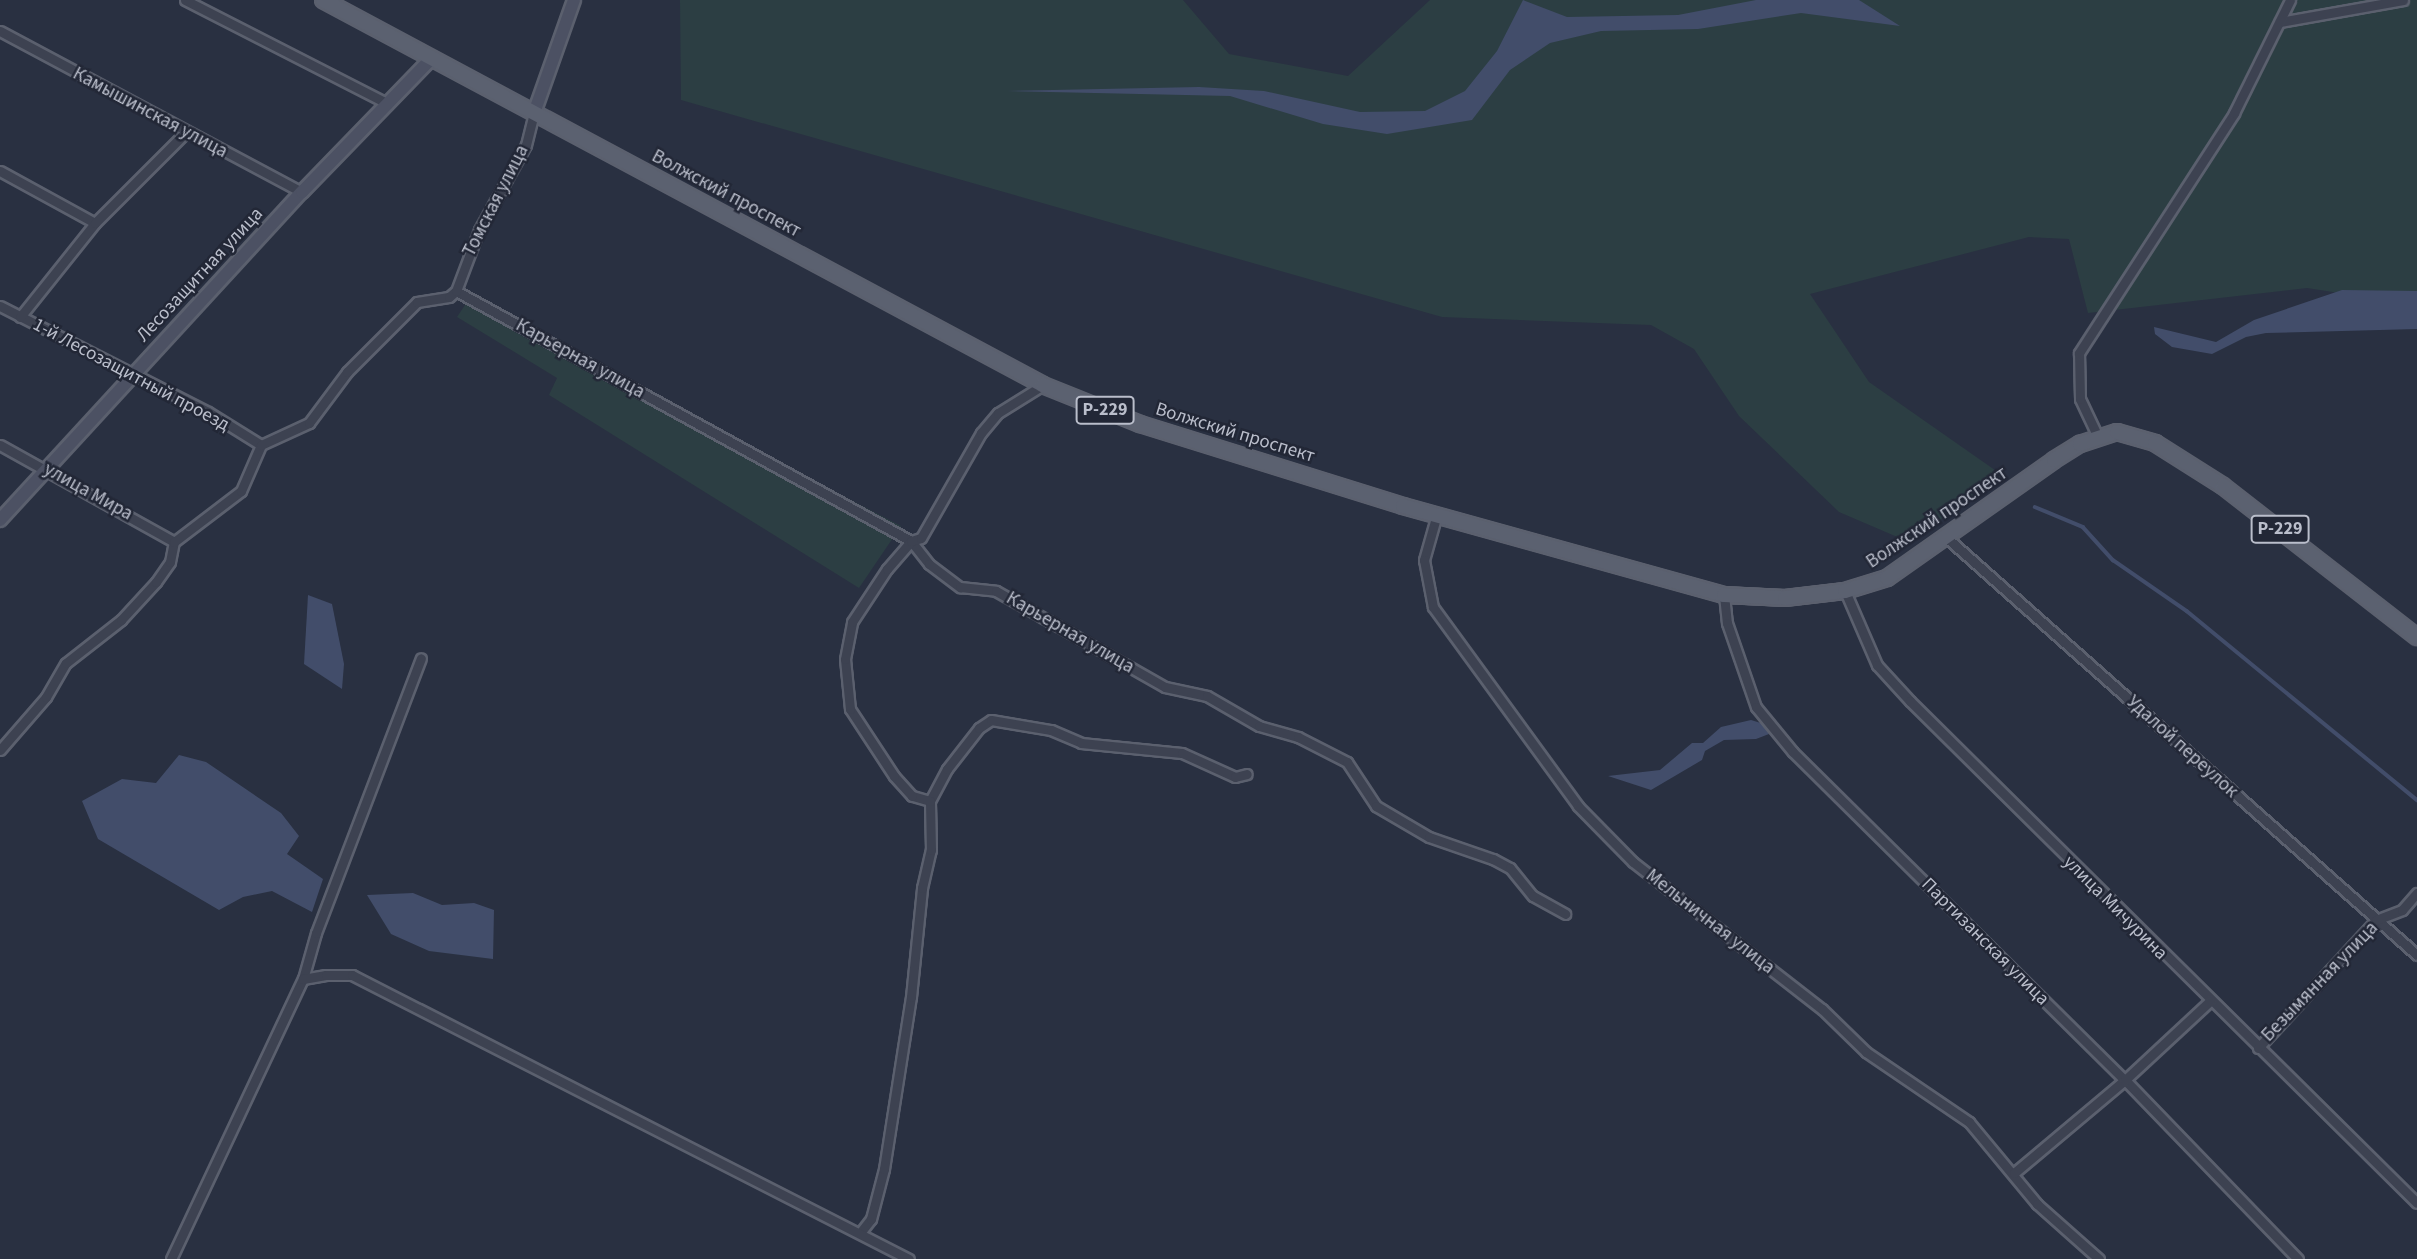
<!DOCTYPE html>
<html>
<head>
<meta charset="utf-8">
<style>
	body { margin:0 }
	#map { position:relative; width:2417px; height:1259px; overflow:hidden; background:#293041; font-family:"Source Sans 3",sans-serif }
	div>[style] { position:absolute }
	.green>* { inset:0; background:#2c3e43 }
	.water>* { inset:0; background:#424d6a }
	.stream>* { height:3.5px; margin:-1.75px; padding:0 1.75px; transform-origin:1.75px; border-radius:1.75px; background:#424d6a }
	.roads { filter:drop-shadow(2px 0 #5b606e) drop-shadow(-2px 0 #5b606e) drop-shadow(0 2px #5b606e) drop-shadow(0 -2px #5b606e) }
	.street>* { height:9px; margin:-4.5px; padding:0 4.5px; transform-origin:4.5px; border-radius:4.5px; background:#3d4251 }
	.secondary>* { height:12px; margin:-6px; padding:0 6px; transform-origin:6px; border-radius:6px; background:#4c5163 }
	.primary>* { height:14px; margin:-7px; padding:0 7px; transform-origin:7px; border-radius:7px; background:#5b6170 }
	span { translate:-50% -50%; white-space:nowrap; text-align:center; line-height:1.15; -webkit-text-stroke:5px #222736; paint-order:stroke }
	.shield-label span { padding:2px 5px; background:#222736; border:2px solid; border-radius:5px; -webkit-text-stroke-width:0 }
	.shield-label { font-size:18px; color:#babecb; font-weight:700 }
	.street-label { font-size:19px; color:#babecb }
</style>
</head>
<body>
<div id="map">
	<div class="green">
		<div style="clip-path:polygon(680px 0,1183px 0,1229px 54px,1348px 76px,1430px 0,2417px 0,2417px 305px,2307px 288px,2088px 313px,2069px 239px,2029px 237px,1810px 294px,1869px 382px,2002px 475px,1909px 542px,1839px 512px,1739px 416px,1694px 349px,1651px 325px,1442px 317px,681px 100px)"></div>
		<div style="clip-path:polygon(467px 302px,901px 526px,859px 588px,549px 395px,557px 378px,457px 317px)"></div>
	</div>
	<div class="water">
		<div style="clip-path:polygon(1523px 0,1567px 17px,1678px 15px,1756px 0,1859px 0,1900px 26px,1801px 13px,1698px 29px,1601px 31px,1550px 43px,1510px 70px,1472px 120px,1387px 134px,1323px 124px,1230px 96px,1007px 91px,1199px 87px,1264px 91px,1360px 112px,1425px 111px,1465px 91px,1497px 51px)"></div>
		<div style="clip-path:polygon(2342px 290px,2417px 291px,2417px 329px,2266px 333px,2246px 337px,2212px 354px,2172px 347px,2155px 334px,2154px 327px,2216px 342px,2254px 320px)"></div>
		<div style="clip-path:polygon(308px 595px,332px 604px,344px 664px,342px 689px,304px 664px)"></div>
		<div style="clip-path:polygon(1751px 720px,1764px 724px,1769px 734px,1756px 739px,1724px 740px,1705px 751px,1702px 760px,1651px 790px,1608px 776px,1660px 770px,1692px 743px,1703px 743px,1721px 727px)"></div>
		<div style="clip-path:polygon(179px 755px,206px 762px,281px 813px,299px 836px,287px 854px,323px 879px,312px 912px,272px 891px,243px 897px,219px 910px,98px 839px,82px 801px,122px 779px,156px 783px)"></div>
		<div style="clip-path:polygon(413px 893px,442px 905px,474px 903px,494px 910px,493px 959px,429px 951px,391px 934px,367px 895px)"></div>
	</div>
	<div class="stream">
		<div style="left:2035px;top:507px;width:52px;rotate:22.6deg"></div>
		<div style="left:2083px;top:527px;width:45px;rotate:47.7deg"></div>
		<div style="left:2113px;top:560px;width:90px;rotate:34.6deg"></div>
		<div style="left:2187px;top:611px;width:298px;rotate:39.4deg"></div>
	</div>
	<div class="roads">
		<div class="street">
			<div style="left:185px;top:0;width:228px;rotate:27.1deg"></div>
			<div style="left:2280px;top:22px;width:125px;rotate:-10.1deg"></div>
			<div style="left:0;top:31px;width:342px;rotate:28.1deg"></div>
			<div style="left:0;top:171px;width:108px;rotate:28.7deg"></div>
			<div style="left:456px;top:291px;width:519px;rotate:28.79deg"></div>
			<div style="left:911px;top:541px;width:29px;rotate:52deg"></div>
			<div style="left:929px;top:564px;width:39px;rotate:37deg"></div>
			<div style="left:960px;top:587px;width:36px;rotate:6deg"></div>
			<div style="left:996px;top:591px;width:194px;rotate:29.6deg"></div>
			<div style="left:1165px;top:687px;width:43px;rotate:12.1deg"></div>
			<div style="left:1207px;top:696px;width:60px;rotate:30deg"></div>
			<div style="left:1259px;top:726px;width:41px;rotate:15.8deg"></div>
			<div style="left:1298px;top:737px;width:55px;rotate:27deg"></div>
			<div style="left:1347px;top:762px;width:53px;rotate:56.6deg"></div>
			<div style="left:1376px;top:806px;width:61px;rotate:30.3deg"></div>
			<div style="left:1429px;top:837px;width:68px;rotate:19deg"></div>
			<div style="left:1493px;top:859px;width:19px;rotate:28deg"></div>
			<div style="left:1510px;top:868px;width:36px;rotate:51deg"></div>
			<div style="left:1533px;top:896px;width:37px;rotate:29deg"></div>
			<div style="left:0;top:306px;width:233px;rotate:27deg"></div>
			<div style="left:208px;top:412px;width:62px;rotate:31.9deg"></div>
			<div style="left:20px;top:317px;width:120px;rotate:-51.4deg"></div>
			<div style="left:95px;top:223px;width:127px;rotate:-45deg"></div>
			<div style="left:2098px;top:437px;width:42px;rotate:-115.3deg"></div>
			<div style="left:2080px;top:399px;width:46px;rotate:-91.2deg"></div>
			<div style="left:2079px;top:353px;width:286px;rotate:-57.1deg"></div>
			<div style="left:2234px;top:113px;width:126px;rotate:-63.6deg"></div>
			<div style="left:0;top:445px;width:199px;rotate:29.1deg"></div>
			<div style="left:1437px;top:514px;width:48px;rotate:105.8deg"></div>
			<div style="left:1424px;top:560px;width:48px;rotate:79.2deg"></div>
			<div style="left:1433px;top:607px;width:246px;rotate:53.9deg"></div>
			<div style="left:1578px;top:806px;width:78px;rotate:45.5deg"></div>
			<div style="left:1633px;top:862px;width:239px;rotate:37.9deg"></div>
			<div style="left:1822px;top:1009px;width:62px;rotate:44.3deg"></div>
			<div style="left:1866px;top:1052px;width:125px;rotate:34.2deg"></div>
			<div style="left:1969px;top:1122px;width:107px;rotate:50.3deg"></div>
			<div style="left:2037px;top:1204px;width:83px;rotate:41.6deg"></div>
			<div style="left:1947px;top:538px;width:628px;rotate:41.58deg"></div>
			<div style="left:1845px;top:591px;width:81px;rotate:66.6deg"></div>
			<div style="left:1877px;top:665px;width:49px;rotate:47.5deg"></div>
			<div style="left:1910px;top:701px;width:713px;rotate:44.72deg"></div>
			<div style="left:1724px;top:595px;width:28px;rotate:84deg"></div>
			<div style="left:1727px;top:623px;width:89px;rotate:71deg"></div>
			<div style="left:1756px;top:707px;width:58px;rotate:50.6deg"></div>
			<div style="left:1793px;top:752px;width:467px;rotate:44.7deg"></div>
			<div style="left:2125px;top:1080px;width:249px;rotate:46deg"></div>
			<div style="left:0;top:750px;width:70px;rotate:-49deg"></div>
			<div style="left:46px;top:697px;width:39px;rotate:-60deg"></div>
			<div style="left:66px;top:663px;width:70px;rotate:-38deg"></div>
			<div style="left:121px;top:620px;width:52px;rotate:-47.4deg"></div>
			<div style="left:156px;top:582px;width:24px;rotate:-55deg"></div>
			<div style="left:170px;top:562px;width:20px;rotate:-79deg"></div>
			<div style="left:174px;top:542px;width:84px;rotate:-37.3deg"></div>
			<div style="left:241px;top:491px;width:50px;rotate:-66.5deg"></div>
			<div style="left:261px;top:445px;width:53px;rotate:-24.6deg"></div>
			<div style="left:309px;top:423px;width:64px;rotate:-53.3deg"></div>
			<div style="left:347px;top:372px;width:99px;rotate:-45deg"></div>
			<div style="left:417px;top:302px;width:32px;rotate:-9deg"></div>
			<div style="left:449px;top:297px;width:9px;rotate:-41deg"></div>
			<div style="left:456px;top:291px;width:65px;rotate:-69.3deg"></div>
			<div style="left:479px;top:230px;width:97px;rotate:-61.1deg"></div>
			<div style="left:526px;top:145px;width:33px;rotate:-76deg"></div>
			<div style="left:930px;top:801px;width:36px;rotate:-62deg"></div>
			<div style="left:947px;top:769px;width:52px;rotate:-52deg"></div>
			<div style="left:979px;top:728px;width:14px;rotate:-34deg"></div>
			<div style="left:991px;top:720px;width:61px;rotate:9.5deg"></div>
			<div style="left:1051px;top:730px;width:33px;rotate:23deg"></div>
			<div style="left:1081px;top:743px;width:101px;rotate:5.7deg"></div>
			<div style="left:1182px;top:753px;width:58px;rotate:24.4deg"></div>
			<div style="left:1235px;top:777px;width:12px;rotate:-14deg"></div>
			<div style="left:303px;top:979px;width:48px;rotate:-74.2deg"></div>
			<div style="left:316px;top:933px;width:294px;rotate:-69.1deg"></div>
			<div style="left:2258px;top:1048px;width:174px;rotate:-47.3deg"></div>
			<div style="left:2376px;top:920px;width:28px;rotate:-21deg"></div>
			<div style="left:2402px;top:910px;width:23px;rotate:-49deg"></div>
			<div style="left:2014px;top:1173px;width:145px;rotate:-40deg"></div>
			<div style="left:2125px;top:1080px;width:115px;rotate:-42.9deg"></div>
			<div style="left:860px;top:1233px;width:18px;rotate:-52deg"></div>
			<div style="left:871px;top:1219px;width:52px;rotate:-75.4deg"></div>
			<div style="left:884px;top:1169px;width:174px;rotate:-81.1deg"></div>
			<div style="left:911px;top:997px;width:110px;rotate:-84.2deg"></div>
			<div style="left:922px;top:888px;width:39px;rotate:-77deg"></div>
			<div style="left:931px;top:850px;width:49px;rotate:-91.2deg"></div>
			<div style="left:930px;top:801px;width:19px;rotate:-164deg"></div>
			<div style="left:912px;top:796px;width:27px;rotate:-132deg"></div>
			<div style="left:894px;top:776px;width:80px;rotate:-123.3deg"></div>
			<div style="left:850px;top:709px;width:50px;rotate:-95.7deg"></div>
			<div style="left:845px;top:659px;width:38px;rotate:-79deg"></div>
			<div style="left:852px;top:622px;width:64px;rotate:-56.6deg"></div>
			<div style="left:887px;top:569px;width:37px;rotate:-49deg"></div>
			<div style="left:911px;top:541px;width:10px;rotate:-17deg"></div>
			<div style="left:921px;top:538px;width:121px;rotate:-60.3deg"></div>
			<div style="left:981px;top:433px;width:26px;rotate:-50deg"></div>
			<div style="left:998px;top:413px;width:53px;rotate:-31.9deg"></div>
			<div style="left:171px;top:1259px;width:310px;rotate:-64.8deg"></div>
			<div style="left:303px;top:979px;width:23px;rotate:-10deg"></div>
			<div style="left:326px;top:975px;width:26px"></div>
			<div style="left:352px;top:975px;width:625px;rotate:27.02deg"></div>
		</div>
		<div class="secondary">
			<div style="left:534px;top:113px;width:120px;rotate:-70.5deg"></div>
			<div style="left:0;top:520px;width:446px;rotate:-47.4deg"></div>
			<div style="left:302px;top:192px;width:187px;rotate:-45.9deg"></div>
		</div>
		<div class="primary">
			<div style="left:323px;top:0;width:816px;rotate:28.13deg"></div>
			<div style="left:1043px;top:385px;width:105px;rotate:21.9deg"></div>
			<div style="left:1140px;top:424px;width:275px;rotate:17.3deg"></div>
			<div style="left:1403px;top:506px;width:333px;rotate:15.5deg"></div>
			<div style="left:1724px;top:595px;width:61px;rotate:2.8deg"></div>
			<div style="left:1785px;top:598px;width:60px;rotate:-6.7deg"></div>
			<div style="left:1845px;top:591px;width:44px;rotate:-17.2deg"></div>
			<div style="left:1887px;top:578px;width:204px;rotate:-35.2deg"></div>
			<div style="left:2054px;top:460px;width:31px;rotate:-32deg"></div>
			<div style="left:2080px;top:444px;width:39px;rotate:-18deg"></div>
			<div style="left:2117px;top:432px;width:40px;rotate:16deg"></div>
			<div style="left:2155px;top:443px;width:80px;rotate:32.3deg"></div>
			<div style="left:2223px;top:486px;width:246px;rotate:37.9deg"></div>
		</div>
	</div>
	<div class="shield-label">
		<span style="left:1105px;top:410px">Р-229</span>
		<span style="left:2280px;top:529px">Р-229</span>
	</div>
	<div class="street-label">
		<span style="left:150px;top:113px;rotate:28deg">Камышинская улица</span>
		<span style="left:726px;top:194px;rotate:28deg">Волжский проспект</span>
		<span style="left:496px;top:201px;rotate:-63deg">Томская улица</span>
		<span style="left:200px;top:275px;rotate:-47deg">Лесозащитная улица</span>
		<span style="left:580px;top:359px;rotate:29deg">Карьерная улица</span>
		<span style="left:131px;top:375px;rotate:28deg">1-й Лесозащитный проезд</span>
		<span style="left:1235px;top:433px;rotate:17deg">Волжский проспект</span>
		<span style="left:88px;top:492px;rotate:29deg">улица Мира</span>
		<span style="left:1937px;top:518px;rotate:-34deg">Волжский проспект</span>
		<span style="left:1070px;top:633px;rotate:30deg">Карьерная улица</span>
		<span style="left:2182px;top:747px;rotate:42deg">Удалой переулок</span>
		<span style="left:2115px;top:908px;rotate:45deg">улица Мичурина</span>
		<span style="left:1710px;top:922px;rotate:38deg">Мельничная улица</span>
		<span style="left:1985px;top:942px;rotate:45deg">Партизанская улица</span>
		<span style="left:2320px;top:982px;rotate:-46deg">Безымянная улица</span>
	</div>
</div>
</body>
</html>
